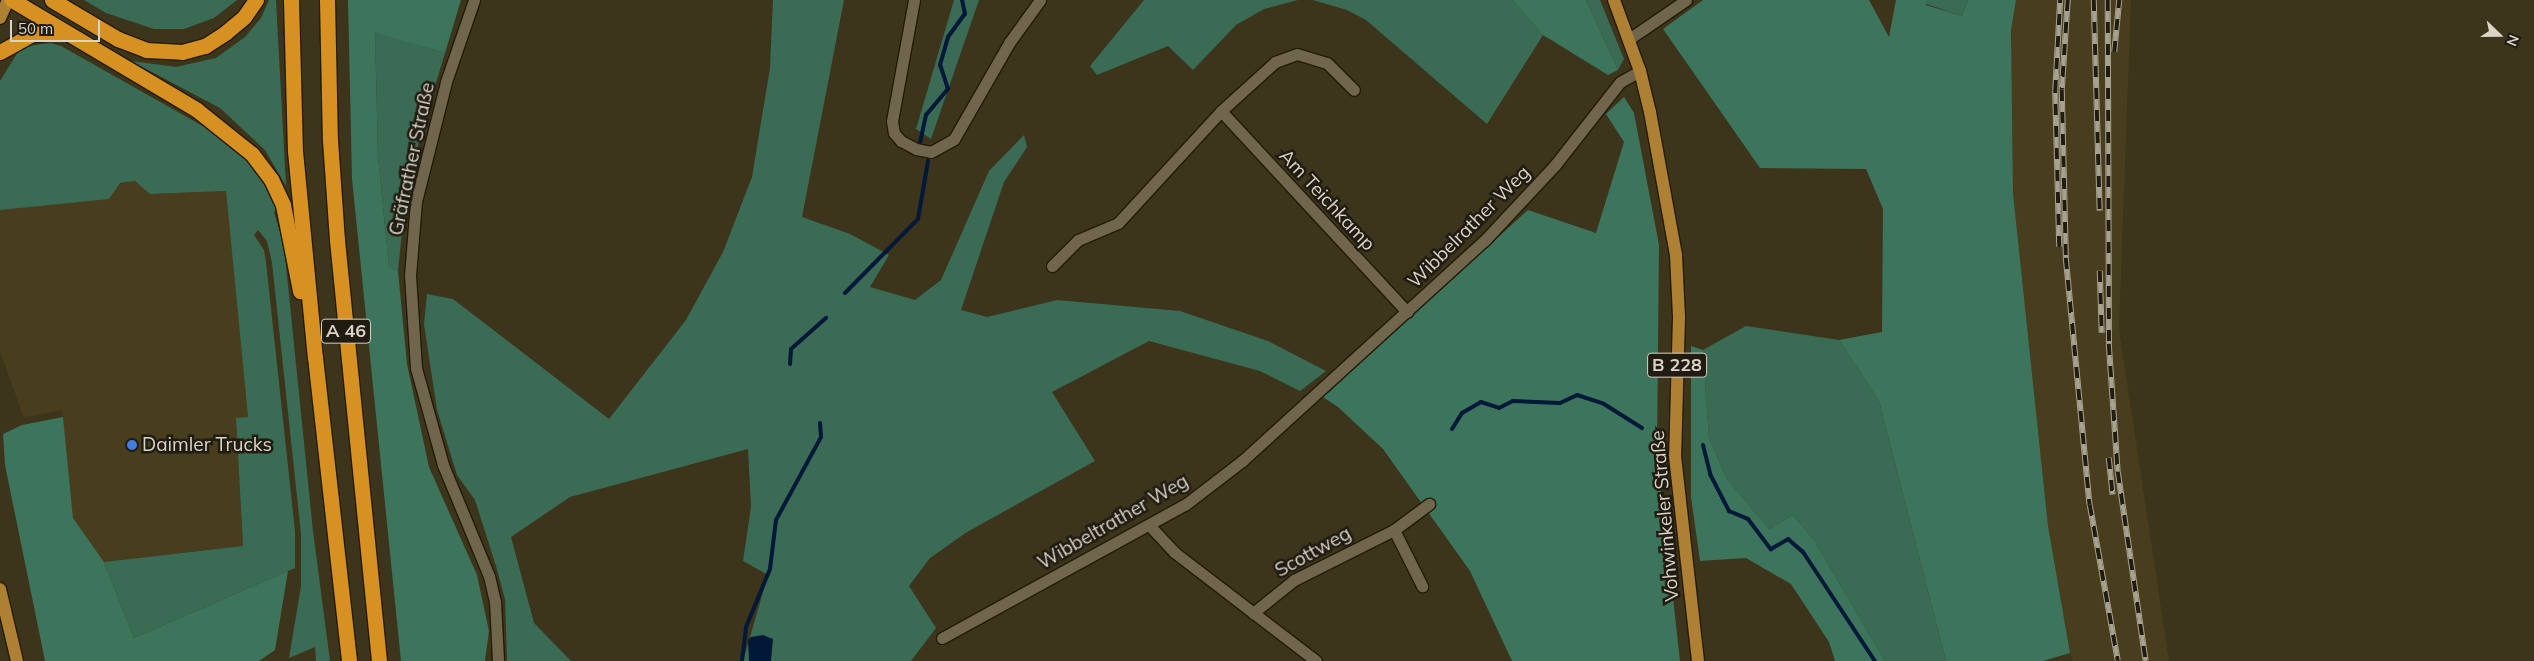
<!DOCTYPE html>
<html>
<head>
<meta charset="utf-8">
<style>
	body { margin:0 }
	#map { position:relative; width:2534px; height:661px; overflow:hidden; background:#3d341c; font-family:Mulish,sans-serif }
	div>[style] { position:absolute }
	.built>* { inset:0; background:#483d1d }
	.green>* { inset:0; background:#3a6b55 }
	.forest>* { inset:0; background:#3c755c }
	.water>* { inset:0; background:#021839 }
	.stream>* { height:4px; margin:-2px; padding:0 2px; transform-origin:2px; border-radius:2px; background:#021839 }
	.roads { filter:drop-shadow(1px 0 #241b04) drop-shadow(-1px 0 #241b04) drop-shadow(0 1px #241b04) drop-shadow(0 -1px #241b04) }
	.minor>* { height:11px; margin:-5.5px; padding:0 5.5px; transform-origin:5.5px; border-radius:5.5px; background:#70664d }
	.primary>* { height:12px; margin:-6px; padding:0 6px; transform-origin:6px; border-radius:6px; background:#ad8033 }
	.motorway>* { height:15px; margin:-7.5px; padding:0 7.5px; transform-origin:7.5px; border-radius:7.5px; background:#d69122 }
	.rail>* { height:5.5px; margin-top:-2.75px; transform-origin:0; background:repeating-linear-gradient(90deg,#201c12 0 11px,#a7a190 0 22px); box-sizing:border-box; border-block:1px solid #a7a190 }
	.dots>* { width:14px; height:14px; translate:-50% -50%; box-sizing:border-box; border:2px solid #201c12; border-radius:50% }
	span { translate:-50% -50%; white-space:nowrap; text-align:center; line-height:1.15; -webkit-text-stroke:5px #201c12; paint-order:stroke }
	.shield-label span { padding:1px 4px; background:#201c12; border:1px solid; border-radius:4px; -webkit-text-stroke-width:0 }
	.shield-label { font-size:18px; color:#d9d4c6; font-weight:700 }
	.street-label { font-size:19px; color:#d9d4c6 }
	.poi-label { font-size:19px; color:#d9d4c6 }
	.left { translate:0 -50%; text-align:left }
	.north { position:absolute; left:2474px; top:10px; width:50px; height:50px; -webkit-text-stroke:4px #201c12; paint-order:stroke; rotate:112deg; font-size:14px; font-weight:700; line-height:20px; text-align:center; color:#d9d4c6 }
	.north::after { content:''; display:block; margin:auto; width:18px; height:22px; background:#d9d4c6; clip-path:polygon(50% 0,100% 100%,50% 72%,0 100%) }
	.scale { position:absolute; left:10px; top:20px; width:90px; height:22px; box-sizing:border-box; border:2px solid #d9d4c6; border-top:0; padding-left:6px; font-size:15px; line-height:18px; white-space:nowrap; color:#d9d4c6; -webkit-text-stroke:4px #201c12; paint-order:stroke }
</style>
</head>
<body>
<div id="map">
	<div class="built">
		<div style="clip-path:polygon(2016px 0,2131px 0,2119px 329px,2169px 661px,2073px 661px,2070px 653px,2048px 526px,2013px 193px,2011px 30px)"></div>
		<div style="clip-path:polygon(135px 181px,151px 194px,226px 191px,248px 417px,236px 419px,243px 546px,104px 562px,73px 518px,62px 410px,24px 418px,0 351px,0 210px)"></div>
	</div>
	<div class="green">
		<div style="clip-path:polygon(84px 0,237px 0,214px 18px,184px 29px,154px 29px,106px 13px)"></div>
		<div style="clip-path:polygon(269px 0,276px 0,286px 186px,265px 150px,220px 108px,131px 61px,176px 67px,216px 58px,245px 37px,261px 18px)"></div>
		<div style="clip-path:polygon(773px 0,844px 0,802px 217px,850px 234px,889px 255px,870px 287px,915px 300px,941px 280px,989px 171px,1024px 135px,1027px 147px,1004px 182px,961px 310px,987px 317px,1057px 300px,1180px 311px,1268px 341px,1326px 371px,1300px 391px,1260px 371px,1149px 341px,1052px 392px,1095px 461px,967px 532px,930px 558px,909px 586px,936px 628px,911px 661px,743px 661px,768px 575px,743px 561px,751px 507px,748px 449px,570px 497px,511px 537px,534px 623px,571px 661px,507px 661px,505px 599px,496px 566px,475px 500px,457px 475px,437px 410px,424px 324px,427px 294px,453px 299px,609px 419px,686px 320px,723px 252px,752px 177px,770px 68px)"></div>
		<div style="clip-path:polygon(954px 0,979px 0,931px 139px,916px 129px)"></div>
		<div style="clip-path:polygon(1144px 0,1298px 0,1264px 9px,1236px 25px,1193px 70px,1168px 46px,1097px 75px,1090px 66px)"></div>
		<div style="clip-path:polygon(1313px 0,1512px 0,1543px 35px,1487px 124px,1366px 20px,1347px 10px)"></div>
		<div style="clip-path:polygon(1586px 0,1600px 0,1624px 59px,1618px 70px)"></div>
		<div style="clip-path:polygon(1927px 0,1968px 0,1962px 16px,1926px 4px)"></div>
		<div style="clip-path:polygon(375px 31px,445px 53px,421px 132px,404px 211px,398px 271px,389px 267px,378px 156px)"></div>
		<div style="clip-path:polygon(50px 43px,61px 46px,224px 138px,262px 175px,278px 208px,274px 212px,284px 246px,313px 531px,330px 661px,316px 661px,315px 647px,289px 658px,301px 586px,301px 534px,272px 263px,267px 241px,258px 230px,254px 235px,264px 250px,266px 262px,295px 531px,295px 568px,134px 638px,104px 562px,243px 546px,236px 418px,248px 417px,226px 191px,150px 194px,135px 181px,120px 183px,109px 199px,0 210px,0 81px,18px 52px,28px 46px)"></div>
		<div style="clip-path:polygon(1746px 326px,1839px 340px,1879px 401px,1946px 661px,1885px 661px,1814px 540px,1793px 515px,1769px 529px,1727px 479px,1709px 438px,1703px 350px)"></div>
	</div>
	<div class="forest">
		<div style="clip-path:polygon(348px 0,461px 0,445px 53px,375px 32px,378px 156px,389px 267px,398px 271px,407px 364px,429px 467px,477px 575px,489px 631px,485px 661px,401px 661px,352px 179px)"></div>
		<div style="clip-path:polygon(1512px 0,1586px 0,1618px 70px,1608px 75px,1543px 35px)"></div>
		<div style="clip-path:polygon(1703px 0,1869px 0,1889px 37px,1896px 0,1927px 0,1926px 5px,1962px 16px,1968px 0,2016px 0,2011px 30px,2013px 193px,2048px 526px,2070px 653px,2043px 661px,1946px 661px,1879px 401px,1839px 340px,1882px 332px,1883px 209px,1866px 169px,1760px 168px,1663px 29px)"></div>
		<div style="clip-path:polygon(1624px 97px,1634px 113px,1659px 245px,1657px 453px,1680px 661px,1512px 661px,1470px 571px,1383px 449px,1338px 407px,1323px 397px,1528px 210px,1596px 233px,1624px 142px,1606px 114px)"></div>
		<div style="clip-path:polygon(1691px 346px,1703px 350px,1709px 438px,1727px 479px,1769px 529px,1793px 515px,1814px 540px,1885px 661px,1835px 661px,1829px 642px,1791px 584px,1746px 558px,1700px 561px,1691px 497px)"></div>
		<div style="clip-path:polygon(63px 417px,73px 518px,104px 562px,134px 638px,288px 571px,275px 650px,259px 661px,45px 661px,5px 465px,3px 434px,22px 425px)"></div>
	</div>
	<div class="water">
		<div style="clip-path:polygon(763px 635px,773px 639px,771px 661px,749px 661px,748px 640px,751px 637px)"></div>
	</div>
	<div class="stream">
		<div style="left:920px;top:143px;width:29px;rotate:-78deg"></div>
		<div style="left:926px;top:115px;width:34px;rotate:-50deg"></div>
		<div style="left:948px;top:89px;width:25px;rotate:-108deg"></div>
		<div style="left:940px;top:65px;width:29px;rotate:-74deg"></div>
		<div style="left:948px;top:37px;width:29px;rotate:-54deg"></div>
		<div style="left:965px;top:14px;width:14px;rotate:-102deg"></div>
		<div style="left:845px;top:293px;width:104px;rotate:-45.4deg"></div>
		<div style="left:918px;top:219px;width:59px;rotate:-80.2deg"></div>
		<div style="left:790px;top:364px;width:15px;rotate:-86deg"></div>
		<div style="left:791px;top:349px;width:47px;rotate:-41.5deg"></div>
		<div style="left:1452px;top:429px;width:19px;rotate:-58deg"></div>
		<div style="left:1462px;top:413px;width:22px;rotate:-30deg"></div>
		<div style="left:1481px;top:402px;width:19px;rotate:18deg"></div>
		<div style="left:1499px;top:408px;width:16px;rotate:-27deg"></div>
		<div style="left:1513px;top:401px;width:47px;rotate:2.4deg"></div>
		<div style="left:1560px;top:403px;width:19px;rotate:-25deg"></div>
		<div style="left:1577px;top:395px;width:28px;rotate:18deg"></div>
		<div style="left:1604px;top:404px;width:45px;rotate:32.3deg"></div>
		<div style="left:1703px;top:445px;width:30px;rotate:76deg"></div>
		<div style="left:1710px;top:474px;width:42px;rotate:62.8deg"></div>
		<div style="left:1729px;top:511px;width:21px;rotate:23deg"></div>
		<div style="left:1748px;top:519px;width:38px;rotate:53deg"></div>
		<div style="left:1771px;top:549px;width:20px;rotate:-30deg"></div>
		<div style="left:1788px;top:539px;width:20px;rotate:41deg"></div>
		<div style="left:1803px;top:552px;width:131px;rotate:56.6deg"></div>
		<div style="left:742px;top:661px;width:34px;rotate:-83deg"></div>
		<div style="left:746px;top:627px;width:63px;rotate:-67.5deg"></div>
		<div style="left:770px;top:569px;width:49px;rotate:-83deg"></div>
		<div style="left:776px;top:520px;width:94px;rotate:-61.5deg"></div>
		<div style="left:821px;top:437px;width:14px;rotate:-94deg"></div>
	</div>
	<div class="roads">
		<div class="minor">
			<div style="left:474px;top:0;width:87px;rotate:108.9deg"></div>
			<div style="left:446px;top:82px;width:123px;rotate:104.1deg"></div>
			<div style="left:416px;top:201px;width:74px;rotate:94.6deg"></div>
			<div style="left:410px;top:275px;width:93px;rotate:86.3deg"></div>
			<div style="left:416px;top:368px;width:101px;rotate:74.4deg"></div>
			<div style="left:443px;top:465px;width:120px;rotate:67.5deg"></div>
			<div style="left:489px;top:576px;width:26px;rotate:77deg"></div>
			<div style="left:495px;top:601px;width:60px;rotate:87.1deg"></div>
			<div style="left:914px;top:0;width:123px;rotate:100.3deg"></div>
			<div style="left:892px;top:121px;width:12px;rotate:81deg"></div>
			<div style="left:894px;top:133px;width:11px;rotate:49deg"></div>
			<div style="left:901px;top:141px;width:17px;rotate:28deg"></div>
			<div style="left:916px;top:149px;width:15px;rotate:11deg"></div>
			<div style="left:931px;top:152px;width:26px;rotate:-29deg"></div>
			<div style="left:954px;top:139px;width:111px;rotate:-60.2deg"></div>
			<div style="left:1009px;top:43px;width:53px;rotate:-54.2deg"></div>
			<div style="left:1629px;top:39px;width:69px;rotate:-34.4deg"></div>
			<div style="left:1221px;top:111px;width:73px;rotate:-42.2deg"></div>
			<div style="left:1275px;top:62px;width:23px;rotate:-20deg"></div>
			<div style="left:1297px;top:54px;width:31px;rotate:17deg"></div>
			<div style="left:1327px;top:63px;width:38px;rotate:45deg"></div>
			<div style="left:1052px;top:266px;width:37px;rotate:-45deg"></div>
			<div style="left:1078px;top:240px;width:43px;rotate:-23deg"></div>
			<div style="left:1118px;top:223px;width:152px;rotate:-47.4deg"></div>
			<div style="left:1221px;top:111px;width:274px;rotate:47.2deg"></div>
			<div style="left:1149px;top:525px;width:37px;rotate:47deg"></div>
			<div style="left:1174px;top:552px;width:179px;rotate:37.5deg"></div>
			<div style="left:1394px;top:530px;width:63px;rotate:63.4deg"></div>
			<div style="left:1253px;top:613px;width:53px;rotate:-38.8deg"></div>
			<div style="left:1294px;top:580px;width:112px;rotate:-26.6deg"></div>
			<div style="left:1394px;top:530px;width:44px;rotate:-36.6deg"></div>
			<div style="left:942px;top:638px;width:278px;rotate:-28.8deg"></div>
			<div style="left:1186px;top:504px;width:71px;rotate:-37.5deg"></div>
			<div style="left:1242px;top:461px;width:328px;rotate:-42.3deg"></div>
			<div style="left:1485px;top:240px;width:103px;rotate:-47deg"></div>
			<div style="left:1555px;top:165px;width:105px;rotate:-51.9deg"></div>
			<div style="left:1620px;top:82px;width:23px;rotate:-29deg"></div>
		</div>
		<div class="primary">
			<div style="left:1614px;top:0;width:76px;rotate:69.9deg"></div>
			<div style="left:1640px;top:71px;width:42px;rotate:76.3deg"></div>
			<div style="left:1650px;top:112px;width:145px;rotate:79.7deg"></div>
			<div style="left:1676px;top:255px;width:62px;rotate:87.2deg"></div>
			<div style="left:1679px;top:317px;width:139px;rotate:91.6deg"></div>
			<div style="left:1675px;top:456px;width:206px;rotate:83.6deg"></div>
			<div style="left:0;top:18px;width:20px;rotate:-66deg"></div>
			<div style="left:0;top:589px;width:74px;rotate:76.7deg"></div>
		</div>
		<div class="motorway">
			<div style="left:12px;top:0;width:215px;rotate:30.7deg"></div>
			<div style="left:197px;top:110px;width:70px;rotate:38.7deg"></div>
			<div style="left:252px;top:154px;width:31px;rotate:53deg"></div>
			<div style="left:271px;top:179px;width:29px;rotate:65deg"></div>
			<div style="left:283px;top:205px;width:88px;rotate:78.8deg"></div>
			<div style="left:52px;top:0;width:77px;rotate:30.6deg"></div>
			<div style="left:118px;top:39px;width:30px;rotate:21deg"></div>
			<div style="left:146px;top:50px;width:36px;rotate:3deg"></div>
			<div style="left:182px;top:52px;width:24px;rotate:-15deg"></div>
			<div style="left:205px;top:46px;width:24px;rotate:-33deg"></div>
			<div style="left:225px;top:33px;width:25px;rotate:-40deg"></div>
			<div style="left:244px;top:17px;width:21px;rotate:-55deg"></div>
			<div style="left:291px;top:0;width:151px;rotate:88.5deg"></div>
			<div style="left:295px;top:151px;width:207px;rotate:84.5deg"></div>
			<div style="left:315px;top:357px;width:306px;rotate:83.6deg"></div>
			<div style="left:327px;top:0;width:140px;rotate:88.8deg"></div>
			<div style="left:330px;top:140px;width:100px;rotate:86deg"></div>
			<div style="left:337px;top:240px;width:423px;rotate:84.3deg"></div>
			<div style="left:0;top:52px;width:37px;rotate:-29deg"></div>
			<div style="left:32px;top:34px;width:30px;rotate:-4deg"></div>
		</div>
	</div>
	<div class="rail">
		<div style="left:2068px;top:0;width:90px;rotate:93.8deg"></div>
		<div style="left:2062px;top:90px;width:168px;rotate:88.6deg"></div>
		<div style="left:2066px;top:258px;width:248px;rotate:84.5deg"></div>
		<div style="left:2090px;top:505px;width:158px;rotate:79.8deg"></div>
		<div style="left:2094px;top:0;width:211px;rotate:88.4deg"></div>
		<div style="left:2108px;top:0;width:344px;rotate:89.8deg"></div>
		<div style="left:2109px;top:344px;width:128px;rotate:86deg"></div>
		<div style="left:2118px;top:472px;width:191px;rotate:81.6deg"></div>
		<div style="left:2114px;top:52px;width:52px;rotate:-84.5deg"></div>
		<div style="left:2059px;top:247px;width:156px;rotate:-91.5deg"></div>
		<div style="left:2055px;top:91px;width:91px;rotate:-86.9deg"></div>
		<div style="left:2100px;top:271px;width:62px;rotate:88.2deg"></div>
		<div style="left:2109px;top:458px;width:37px;rotate:84deg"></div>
	</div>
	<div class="dots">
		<div style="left:132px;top:445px;background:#3f7fe0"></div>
	</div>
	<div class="shield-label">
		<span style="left:346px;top:331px">A 46</span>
		<span style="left:1677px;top:365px">B 228</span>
	</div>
	<div class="street-label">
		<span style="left:412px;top:159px;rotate:-78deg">Gräfrather Straße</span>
		<span style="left:1327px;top:200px;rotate:47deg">Am Teichkamp</span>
		<span style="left:1469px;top:227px;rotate:-45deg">Wibbelrather Weg</span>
		<span style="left:1665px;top:516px;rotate:-95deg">Vohwinkeler Straße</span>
		<span style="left:1113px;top:522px;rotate:-30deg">Wibbeltrather Weg</span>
		<span style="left:1313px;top:552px;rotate:-29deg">Scottweg</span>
	</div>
	<div class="poi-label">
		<span class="left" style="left:142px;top:445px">Daimler Trucks</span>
	</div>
	<div class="north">N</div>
	<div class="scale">50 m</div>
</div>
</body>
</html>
